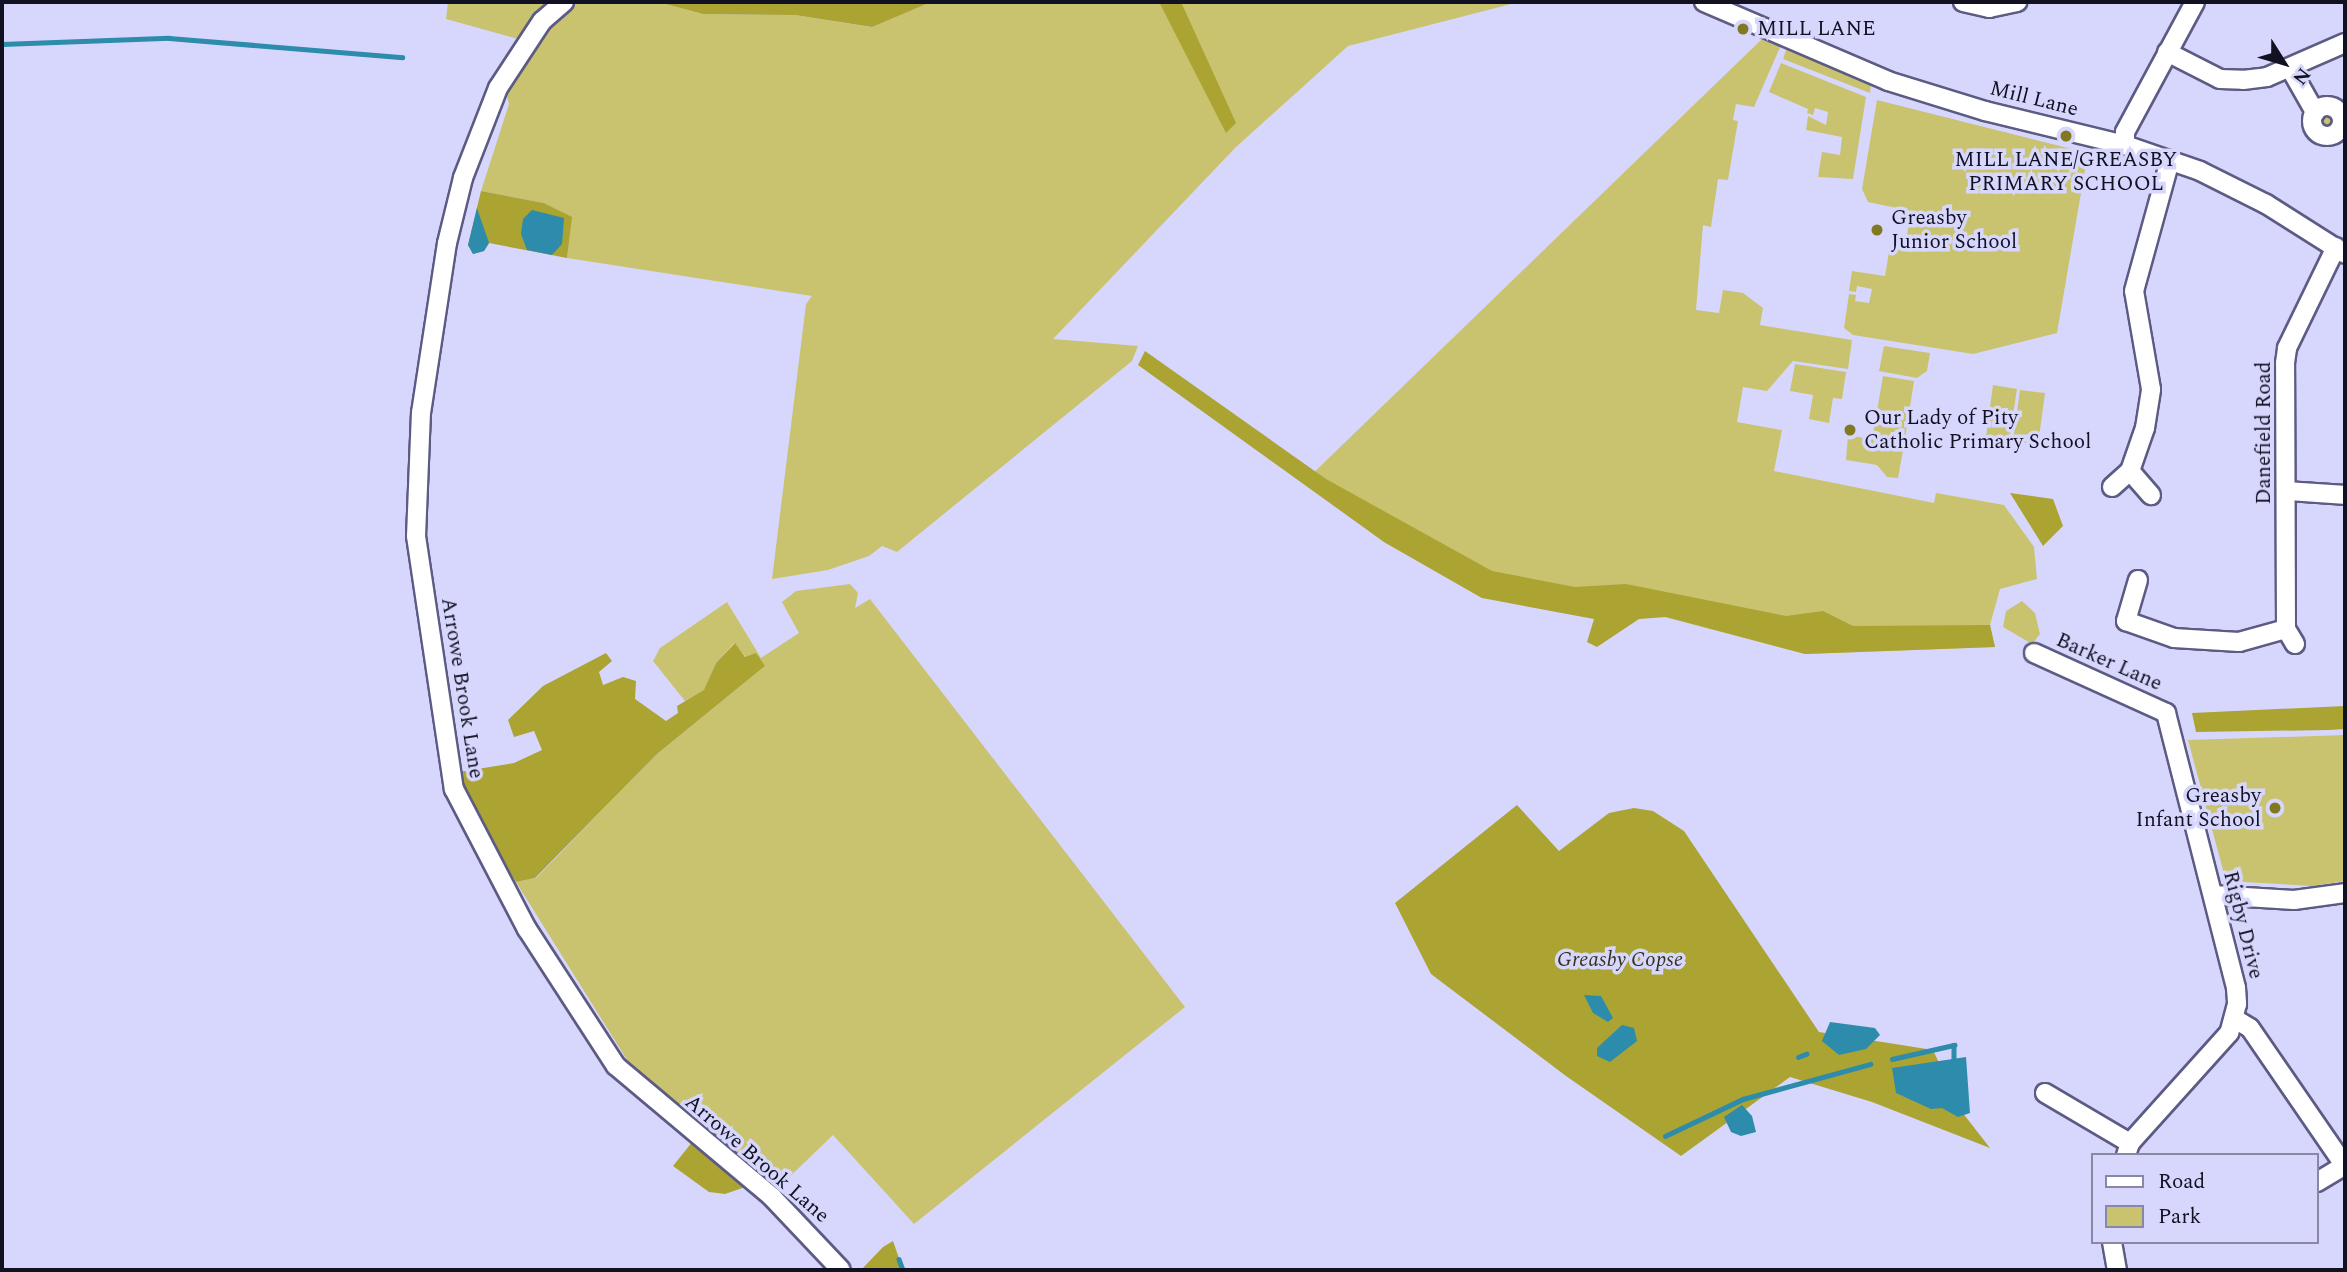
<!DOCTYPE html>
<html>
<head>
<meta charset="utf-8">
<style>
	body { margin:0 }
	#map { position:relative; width:2347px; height:1272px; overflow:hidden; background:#d7d7fe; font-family:Spectral,serif }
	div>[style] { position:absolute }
	.green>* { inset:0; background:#c9c36f }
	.round { border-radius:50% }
	.forest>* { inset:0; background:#aba332 }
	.water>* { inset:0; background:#2d8bab }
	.stream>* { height:4.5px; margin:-2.25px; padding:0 2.25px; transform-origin:2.25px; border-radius:2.25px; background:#2d8bab }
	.roads { filter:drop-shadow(2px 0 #5c5b84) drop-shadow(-2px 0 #5c5b84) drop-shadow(0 2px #5c5b84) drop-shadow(0 -2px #5c5b84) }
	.minor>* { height:18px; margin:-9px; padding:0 9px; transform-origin:9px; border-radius:9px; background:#fff }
	.minor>.ring { margin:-9px; padding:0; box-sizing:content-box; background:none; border:18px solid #fff; border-radius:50% }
	.dots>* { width:19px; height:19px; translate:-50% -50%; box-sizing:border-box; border:4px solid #d7d7fe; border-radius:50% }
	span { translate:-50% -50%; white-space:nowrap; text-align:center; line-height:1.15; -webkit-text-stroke:7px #d7d7fe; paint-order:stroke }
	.poi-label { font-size:21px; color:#121122 }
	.left { translate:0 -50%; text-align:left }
	.right { translate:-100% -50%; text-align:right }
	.street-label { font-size:21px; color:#121122 }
	.park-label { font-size:21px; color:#323119; font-style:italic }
	.frame { position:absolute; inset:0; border:4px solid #121122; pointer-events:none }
	.legend { position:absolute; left:2091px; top:1153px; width:228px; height:91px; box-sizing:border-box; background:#d7d7fe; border:2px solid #8888a6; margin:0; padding:9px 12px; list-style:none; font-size:21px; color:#121122 }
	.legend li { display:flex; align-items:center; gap:14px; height:35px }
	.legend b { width:35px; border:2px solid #8888a6 }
	.north { position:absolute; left:2249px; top:28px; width:70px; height:70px; -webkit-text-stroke:5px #d7d7fe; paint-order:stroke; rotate:127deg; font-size:19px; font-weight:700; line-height:28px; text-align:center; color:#121122 }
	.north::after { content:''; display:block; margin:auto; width:24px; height:32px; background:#121122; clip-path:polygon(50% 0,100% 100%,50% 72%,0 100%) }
</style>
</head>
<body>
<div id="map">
	<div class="green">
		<div style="clip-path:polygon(448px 2px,549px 2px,518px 39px,446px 19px)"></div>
		<div style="clip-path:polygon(577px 2px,658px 2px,703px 14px,795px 15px,871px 27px,931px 2px,1159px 2px,1227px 132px,1181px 2px,1519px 2px,1348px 46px,1235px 148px,1053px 339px,1138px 346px,1132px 361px,897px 552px,882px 546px,869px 556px,828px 570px,772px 579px,806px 304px,812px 296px,567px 258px,571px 217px,544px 203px,481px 191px,509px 104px,506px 93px,547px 28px)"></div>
		<div style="clip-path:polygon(1763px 38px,1781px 45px,1754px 107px,1736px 104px,1733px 120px,1738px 121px,1728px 180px,1718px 179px,1711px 227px,1703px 225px,1696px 310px,1719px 313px,1723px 290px,1743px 293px,1763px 308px,1760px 325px,1852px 340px,1848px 369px,1793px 361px,1767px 391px,1743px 387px,1737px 422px,1782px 430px,1774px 471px,1934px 503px,1936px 493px,2004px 505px,2034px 547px,2037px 579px,2000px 589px,1990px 625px,1995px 647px,1805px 654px,1623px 606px,1482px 598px,1384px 542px,1304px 482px)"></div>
		<div style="clip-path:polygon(1787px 47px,1865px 80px,1871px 84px,1870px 93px,1783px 59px)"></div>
		<div style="clip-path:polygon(1781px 63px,1866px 97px,1853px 179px,1818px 177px,1822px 152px,1840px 155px,1842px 137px,1806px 130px,1808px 116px,1826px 125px,1828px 112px,1815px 108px,1813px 115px,1807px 113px,1808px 109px,1769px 92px)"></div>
		<div style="clip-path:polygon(1877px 100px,2072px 149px,2071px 158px,2079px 161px,2081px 156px,2087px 158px,2057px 333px,1973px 354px,1853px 335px,1844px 328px,1849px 294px,1856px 295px,1855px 301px,1869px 303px,1872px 289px,1857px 286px,1856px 292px,1849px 291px,1852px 271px,1885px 276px,1890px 246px,1905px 247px,1911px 211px,1868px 202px,1862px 189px)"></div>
		<div class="round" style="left:2315px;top:110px;width:24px;height:24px"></div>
		<div style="clip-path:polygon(1884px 346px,1930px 353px,1927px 371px,1917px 378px,1879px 371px)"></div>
		<div style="clip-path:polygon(1795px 364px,1846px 372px,1842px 399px,1833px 398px,1829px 423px,1809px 419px,1813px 395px,1790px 391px)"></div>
		<div style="clip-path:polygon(1883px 376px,1914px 381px,1905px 439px,1873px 434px)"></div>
		<div style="clip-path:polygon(1993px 385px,2017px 389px,2009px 441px,1986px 437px)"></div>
		<div style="clip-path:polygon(2020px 390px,2045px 393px,2038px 445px,2013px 441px)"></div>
		<div style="clip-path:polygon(1848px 435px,1904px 445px,1898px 478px,1887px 477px,1877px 465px,1846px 460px)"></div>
		<div style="clip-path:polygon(850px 584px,858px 593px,855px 608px,870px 599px,1185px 1007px,914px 1224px,833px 1135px,779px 1187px,629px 1063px,516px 882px,536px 878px,657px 754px,765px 666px,746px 657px,734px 643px,716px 663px,704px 691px,685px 701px,653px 661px,660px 648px,727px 602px,761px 658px,799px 633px,782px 602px,796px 591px)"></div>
		<div style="clip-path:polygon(2022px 601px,2035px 613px,2040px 634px,2032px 644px,2003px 627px,2006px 611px)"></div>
		<div style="clip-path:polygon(2345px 735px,2345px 881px,2313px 886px,2226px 881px,2188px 740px)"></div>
	</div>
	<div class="forest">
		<div style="clip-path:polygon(658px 2px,931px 2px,872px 27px,795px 15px,703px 14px)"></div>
		<div style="clip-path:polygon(1159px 2px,1181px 2px,1236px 123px,1226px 133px)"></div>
		<div style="clip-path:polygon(481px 191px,544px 203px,572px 217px,567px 258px,489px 243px,484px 251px,473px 254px,468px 245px)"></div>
		<div style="clip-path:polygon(1145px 351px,1326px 479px,1492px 571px,1575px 587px,1626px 584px,1786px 616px,1823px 611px,1853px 626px,1990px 625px,1995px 647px,1805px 654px,1666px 617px,1639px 619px,1597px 647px,1587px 642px,1594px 619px,1482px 598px,1384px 542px,1138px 365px)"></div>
		<div style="clip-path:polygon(2010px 493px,2053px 499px,2063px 526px,2043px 546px)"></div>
		<div style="clip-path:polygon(735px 643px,745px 657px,756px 653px,765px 666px,657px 754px,535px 878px,516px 882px,484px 830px,459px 772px,514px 763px,542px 750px,534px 731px,514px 737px,508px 720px,543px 686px,606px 653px,612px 661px,599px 672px,603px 685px,623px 677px,636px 681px,635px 699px,666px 721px,678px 713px,677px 706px,704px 690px,716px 663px)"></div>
		<div style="clip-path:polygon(2345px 706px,2345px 729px,2329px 730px,2196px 732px,2192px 713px)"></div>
		<div style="clip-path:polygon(1517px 805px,1559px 851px,1609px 813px,1634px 808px,1653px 811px,1684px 831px,1819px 1032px,1933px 1050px,1962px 1112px,1990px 1148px,1872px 1102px,1790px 1077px,1681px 1156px,1566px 1076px,1431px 974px,1395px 903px)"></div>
		<div style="clip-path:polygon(693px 1141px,748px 1186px,725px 1194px,709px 1192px,673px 1166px)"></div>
		<div style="clip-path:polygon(893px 1241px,903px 1270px,861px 1270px,883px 1247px)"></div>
	</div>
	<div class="water">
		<div style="clip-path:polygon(477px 208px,489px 243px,484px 251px,473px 254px,468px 245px)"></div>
		<div style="clip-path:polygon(532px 210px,564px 218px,562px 244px,552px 255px,527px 250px,521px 234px,523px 219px)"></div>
		<div style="clip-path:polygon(1584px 995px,1601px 996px,1613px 1018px,1608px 1022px,1593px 1013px)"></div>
		<div style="clip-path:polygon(1830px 1022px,1875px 1028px,1880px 1035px,1866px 1049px,1839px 1055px,1822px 1041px)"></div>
		<div style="clip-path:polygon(1622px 1025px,1634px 1028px,1637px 1041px,1610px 1062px,1597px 1056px,1597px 1048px)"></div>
		<div style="clip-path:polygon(1966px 1057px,1970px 1113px,1958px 1117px,1942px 1108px,1931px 1109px,1896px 1093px,1892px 1068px)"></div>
		<div style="clip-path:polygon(1742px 1105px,1752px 1116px,1756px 1132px,1741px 1136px,1731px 1132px,1724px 1117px)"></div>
	</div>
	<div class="stream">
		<div style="left:2px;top:44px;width:167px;rotate:-2.1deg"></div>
		<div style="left:169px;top:38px;width:234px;rotate:4.7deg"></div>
		<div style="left:1798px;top:1057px;width:9px;rotate:-21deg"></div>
		<div style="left:1892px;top:1059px;width:64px;rotate:-12.7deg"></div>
		<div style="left:1954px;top:1045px;width:14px;rotate:90deg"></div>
		<div style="left:1665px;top:1136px;width:86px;rotate:-25.4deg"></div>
		<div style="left:1743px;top:1099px;width:132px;rotate:-15.4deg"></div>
		<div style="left:899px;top:1259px;width:12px;rotate:70deg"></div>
	</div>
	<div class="roads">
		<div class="minor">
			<div style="left:564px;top:2px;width:29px;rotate:139deg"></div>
			<div style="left:542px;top:21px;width:80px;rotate:123.3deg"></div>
			<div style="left:498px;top:88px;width:97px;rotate:111.3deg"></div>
			<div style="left:463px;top:178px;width:67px;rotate:103.8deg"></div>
			<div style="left:447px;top:243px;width:171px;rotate:98.7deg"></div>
			<div style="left:421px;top:412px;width:124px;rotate:92.3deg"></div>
			<div style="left:416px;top:536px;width:256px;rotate:81.5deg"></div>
			<div style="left:454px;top:789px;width:158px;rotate:62.5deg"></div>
			<div style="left:527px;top:929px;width:163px;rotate:57deg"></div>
			<div style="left:616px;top:1066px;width:204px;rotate:40deg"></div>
			<div style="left:772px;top:1197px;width:100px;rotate:46.6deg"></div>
			<div style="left:1704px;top:2px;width:200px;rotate:23.2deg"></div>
			<div style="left:1888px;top:81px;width:102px;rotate:17.2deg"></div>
			<div style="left:1985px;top:111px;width:144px;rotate:13.7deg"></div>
			<div style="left:2125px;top:145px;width:79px;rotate:19.1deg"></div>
			<div style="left:2200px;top:171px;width:74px;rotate:26.6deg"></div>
			<div style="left:2266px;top:204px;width:93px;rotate:32.3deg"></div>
			<div style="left:1963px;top:2px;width:27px;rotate:13deg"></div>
			<div style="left:1989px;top:8px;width:29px;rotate:-12deg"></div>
			<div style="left:2167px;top:52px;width:59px;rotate:27deg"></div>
			<div style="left:2220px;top:79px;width:23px;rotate:2deg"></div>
			<div style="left:2243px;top:80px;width:24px;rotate:-7deg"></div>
			<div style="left:2267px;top:77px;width:85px;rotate:-23.6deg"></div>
			<div style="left:2290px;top:68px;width:51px;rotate:60.4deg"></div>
			<div class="ring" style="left:2312px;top:106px;width:12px;height:12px"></div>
			<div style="left:2125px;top:145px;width:13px;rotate:-90deg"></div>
			<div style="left:2125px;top:132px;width:148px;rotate:-61.7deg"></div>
			<div style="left:2130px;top:471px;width:32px;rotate:49deg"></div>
			<div style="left:2112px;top:487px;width:24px;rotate:-42deg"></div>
			<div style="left:2130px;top:471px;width:46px;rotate:-70.8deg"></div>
			<div style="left:2145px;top:428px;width:39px;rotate:-81deg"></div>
			<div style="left:2151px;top:389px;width:99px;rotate:-99.8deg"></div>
			<div style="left:2134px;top:291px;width:136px;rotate:-74.6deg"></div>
			<div style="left:2287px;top:491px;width:58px;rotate:3.9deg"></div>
			<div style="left:2138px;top:580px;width:43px;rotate:106.3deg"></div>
			<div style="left:2126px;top:621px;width:51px;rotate:19.5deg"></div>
			<div style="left:2174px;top:638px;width:65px;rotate:3.5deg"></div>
			<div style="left:2239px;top:642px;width:49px;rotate:-15.5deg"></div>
			<div style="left:2295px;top:644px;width:17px;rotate:-121deg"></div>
			<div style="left:2286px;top:629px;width:266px;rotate:-90.2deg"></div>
			<div style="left:2285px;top:363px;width:15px;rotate:-82deg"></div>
			<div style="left:2287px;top:348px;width:112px;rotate:-64.1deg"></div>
			<div style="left:2034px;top:653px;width:145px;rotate:24.4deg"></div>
			<div style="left:2166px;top:713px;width:284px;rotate:75.7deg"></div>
			<div style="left:2236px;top:988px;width:16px;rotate:86deg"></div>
			<div style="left:2237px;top:1004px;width:30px;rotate:105deg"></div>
			<div style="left:2229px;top:1033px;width:148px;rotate:132deg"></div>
			<div style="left:2130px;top:1143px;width:13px;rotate:108deg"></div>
			<div style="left:2213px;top:895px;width:81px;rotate:3.5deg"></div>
			<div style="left:2294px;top:900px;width:51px;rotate:-7.8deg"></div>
			<div style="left:2235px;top:1019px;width:17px;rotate:31deg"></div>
			<div style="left:2250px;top:1028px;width:168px;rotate:55.5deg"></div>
			<div style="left:2045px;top:1093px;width:99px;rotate:30.5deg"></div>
			<div style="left:2317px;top:1182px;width:33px;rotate:-31deg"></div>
			<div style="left:2112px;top:1242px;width:28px;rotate:80deg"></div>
		</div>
	</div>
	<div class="dots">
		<div style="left:1743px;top:29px;background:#80791f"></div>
		<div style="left:2066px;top:136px;background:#80791f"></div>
		<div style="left:1877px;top:230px;background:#80791f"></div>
		<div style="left:1850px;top:430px;background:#80791f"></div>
		<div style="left:2275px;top:808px;background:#80791f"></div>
	</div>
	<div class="poi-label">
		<span class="left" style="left:1757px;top:29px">MILL LANE</span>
		<span style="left:2066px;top:172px">MILL LANE/GREASBY<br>PRIMARY SCHOOL</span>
		<span class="left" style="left:1891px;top:230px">Greasby<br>Junior School</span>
		<span class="left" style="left:1864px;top:430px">Our Lady of Pity<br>Catholic Primary School</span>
		<span class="right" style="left:2261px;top:808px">Greasby<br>Infant School</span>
	</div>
	<div class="street-label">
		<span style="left:2034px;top:99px;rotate:14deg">Mill Lane</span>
		<span style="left:2264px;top:433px;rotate:-90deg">Danefield Road</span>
		<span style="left:2109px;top:662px;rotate:24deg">Barker Lane</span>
		<span style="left:462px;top:688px;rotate:81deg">Arrowe Brook Lane</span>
		<span style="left:2243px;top:925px;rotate:76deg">Rigby Drive</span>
		<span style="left:757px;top:1159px;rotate:41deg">Arrowe Brook Lane</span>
	</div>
	<div class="park-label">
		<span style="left:1620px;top:960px">Greasby Copse</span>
	</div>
	<div class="frame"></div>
	<ul class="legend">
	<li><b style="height:9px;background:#fff"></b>Road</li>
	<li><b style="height:19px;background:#c9c36f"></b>Park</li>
	</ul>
	<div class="north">N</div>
</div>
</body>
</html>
